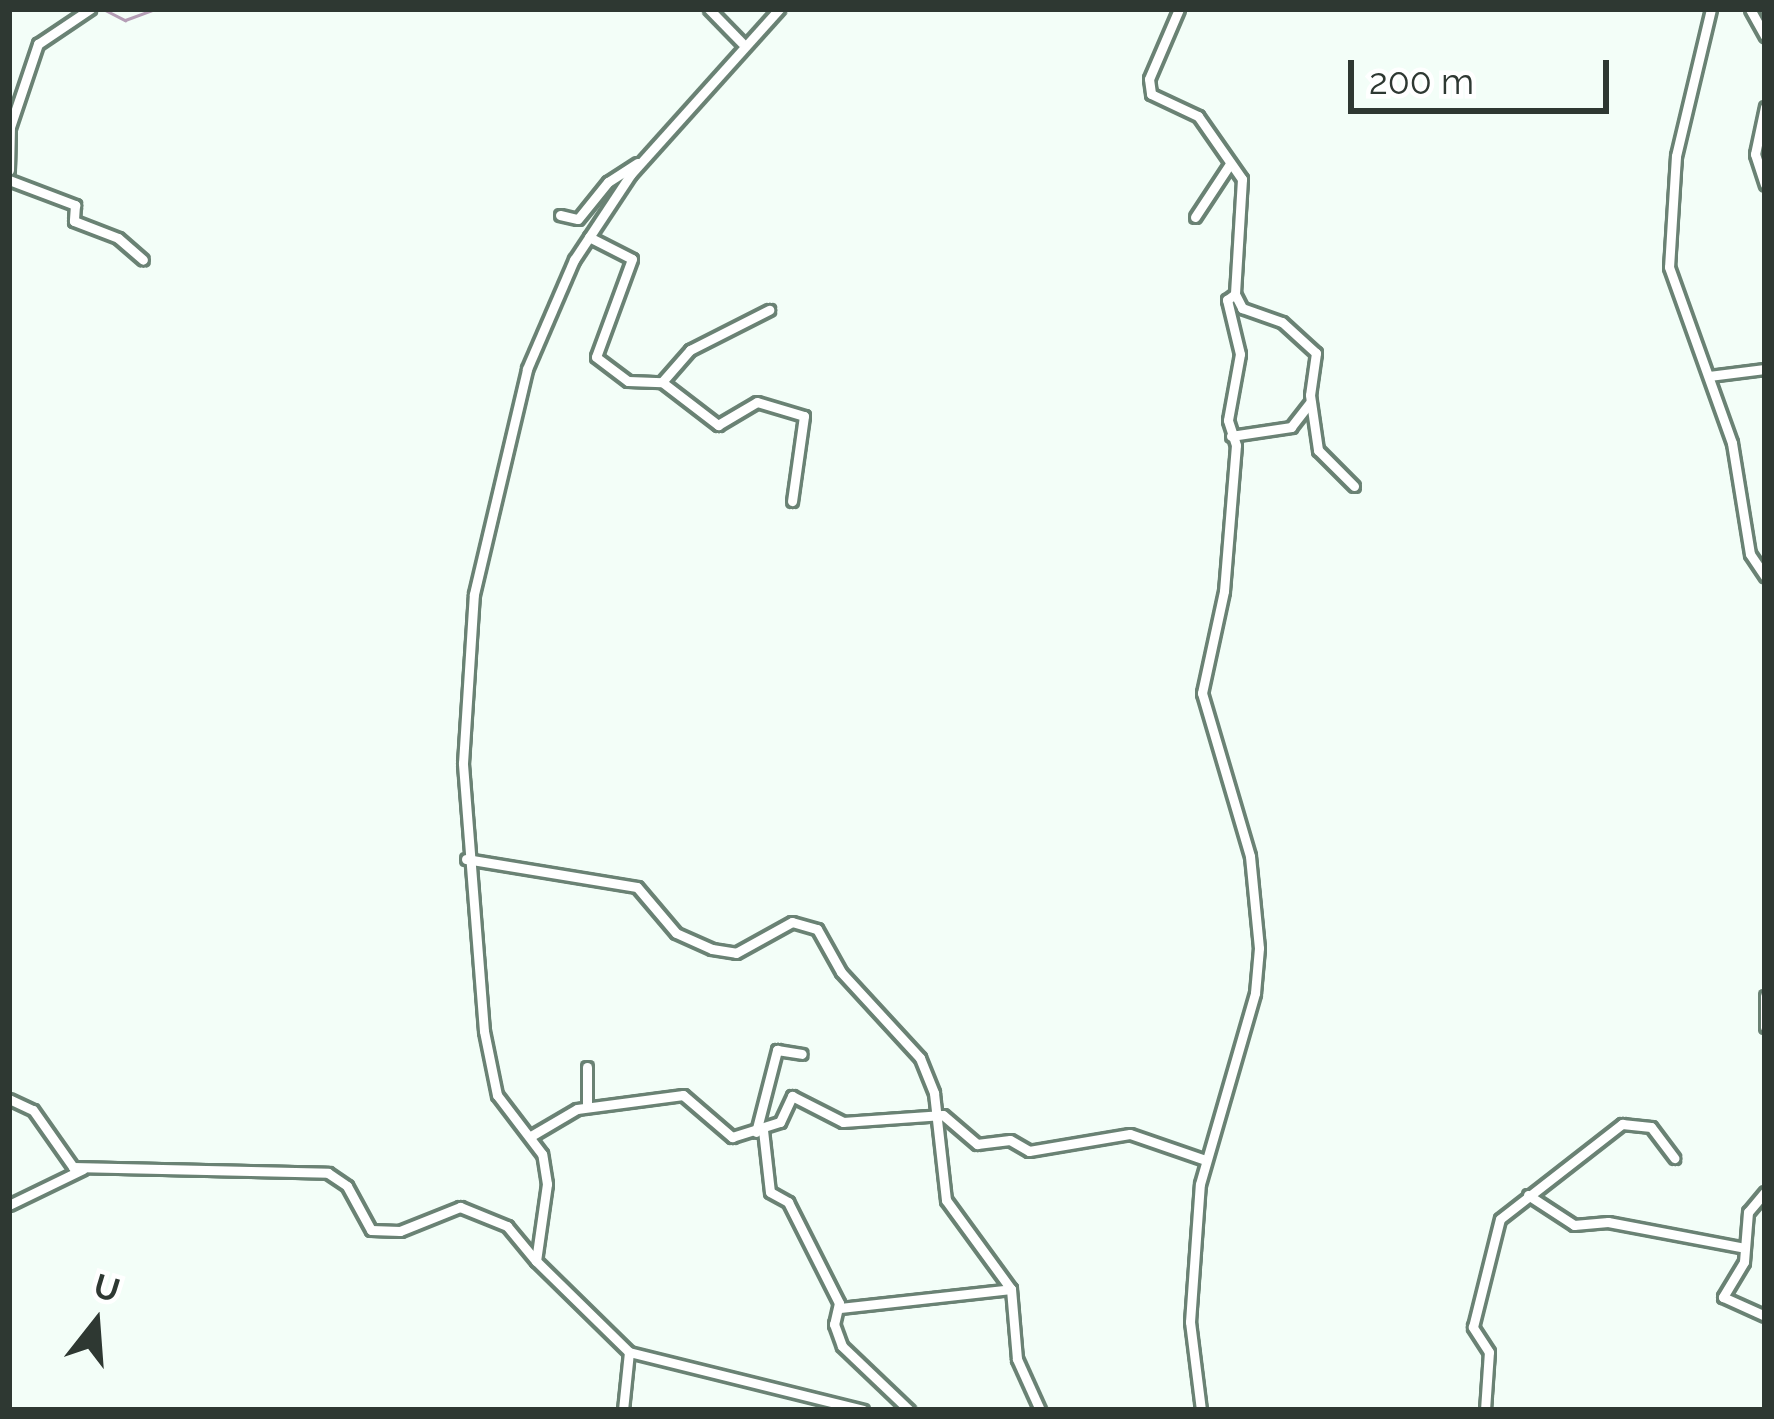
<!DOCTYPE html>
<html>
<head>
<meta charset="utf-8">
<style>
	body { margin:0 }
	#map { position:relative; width:1774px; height:1419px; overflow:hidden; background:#f3fef8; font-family:Raleway,sans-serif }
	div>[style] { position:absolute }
	.stream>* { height:3px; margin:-1.5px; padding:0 1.5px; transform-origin:1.5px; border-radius:1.5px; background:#b59eb6 }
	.roads { filter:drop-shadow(3px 0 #6a8274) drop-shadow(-3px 0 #6a8274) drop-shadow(0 3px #6a8274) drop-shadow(0 -3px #6a8274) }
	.street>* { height:9px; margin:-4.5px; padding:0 4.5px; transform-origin:4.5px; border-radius:4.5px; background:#fff }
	span { translate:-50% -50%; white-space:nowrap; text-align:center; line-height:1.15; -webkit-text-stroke:12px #fff; paint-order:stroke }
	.frame { position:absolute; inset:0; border:12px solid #2e3832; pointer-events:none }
	.north { position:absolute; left:36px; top:1263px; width:120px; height:120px; -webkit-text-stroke:9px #fff; paint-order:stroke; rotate:17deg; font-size:33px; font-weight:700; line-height:48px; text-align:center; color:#2e3832 }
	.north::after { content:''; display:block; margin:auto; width:42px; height:54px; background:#2e3832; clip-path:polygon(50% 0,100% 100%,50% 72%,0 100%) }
	.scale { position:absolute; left:1348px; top:60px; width:261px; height:54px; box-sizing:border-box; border:6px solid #2e3832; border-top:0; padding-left:15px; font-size:36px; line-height:42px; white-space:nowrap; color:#2e3832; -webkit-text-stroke:9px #fff; paint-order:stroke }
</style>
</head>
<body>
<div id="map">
	<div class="stream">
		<div style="left:103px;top:9px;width:25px;rotate:27deg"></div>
		<div style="left:125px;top:20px;width:33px;rotate:-20deg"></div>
	</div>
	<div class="roads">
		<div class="street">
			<div style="left:709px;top:9px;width:47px;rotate:45.9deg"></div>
			<div style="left:1179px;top:9px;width:76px;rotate:113.2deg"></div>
			<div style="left:1149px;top:79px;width:15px;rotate:82deg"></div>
			<div style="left:1151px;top:94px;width:52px;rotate:25.1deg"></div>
			<div style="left:1198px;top:116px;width:77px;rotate:55.1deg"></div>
			<div style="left:1242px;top:179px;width:115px;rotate:93.5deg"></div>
			<div style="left:1235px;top:294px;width:16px;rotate:63deg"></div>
			<div style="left:1242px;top:308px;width:42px;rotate:19.3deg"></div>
			<div style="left:1282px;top:322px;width:46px;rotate:42.4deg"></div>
			<div style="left:1316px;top:353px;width:42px;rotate:98.1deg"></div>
			<div style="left:1310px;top:395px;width:56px;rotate:81.7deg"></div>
			<div style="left:1318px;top:450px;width:51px;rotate:45deg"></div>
			<div style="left:1711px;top:9px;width:151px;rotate:103.4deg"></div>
			<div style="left:1676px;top:156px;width:111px;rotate:93.6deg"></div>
			<div style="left:1669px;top:267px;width:187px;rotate:70.3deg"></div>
			<div style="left:1732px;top:443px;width:112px;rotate:80.8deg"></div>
			<div style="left:1750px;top:554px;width:27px;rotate:56deg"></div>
			<div style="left:1750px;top:9px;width:31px;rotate:61deg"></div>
			<div style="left:1765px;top:107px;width:48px;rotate:102deg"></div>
			<div style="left:1755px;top:154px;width:32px;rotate:72deg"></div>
			<div style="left:9px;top:170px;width:43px;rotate:-88.7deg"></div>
			<div style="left:10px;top:127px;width:88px;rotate:-71.4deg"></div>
			<div style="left:38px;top:44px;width:63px;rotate:-33.9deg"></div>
			<div style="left:9px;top:180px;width:71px;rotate:20.7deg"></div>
			<div style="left:75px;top:205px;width:16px;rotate:94deg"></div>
			<div style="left:74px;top:221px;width:47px;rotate:21.1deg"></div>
			<div style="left:118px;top:238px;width:33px;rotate:41deg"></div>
			<div style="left:560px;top:215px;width:18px;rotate:13deg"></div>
			<div style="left:578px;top:219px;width:48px;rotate:-51deg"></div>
			<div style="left:608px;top:182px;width:35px;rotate:-33deg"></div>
			<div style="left:1195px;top:217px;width:64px;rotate:-56.6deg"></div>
			<div style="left:589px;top:237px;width:48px;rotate:27.1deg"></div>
			<div style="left:632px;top:259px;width:104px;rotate:110.2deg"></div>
			<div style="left:596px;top:357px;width:40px;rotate:37deg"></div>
			<div style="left:628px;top:381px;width:34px;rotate:2deg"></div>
			<div style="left:662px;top:382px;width:71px;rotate:37.5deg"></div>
			<div style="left:718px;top:425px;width:45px;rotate:-30.5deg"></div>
			<div style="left:757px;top:402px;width:49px;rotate:16.6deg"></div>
			<div style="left:804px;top:416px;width:86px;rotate:98deg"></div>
			<div style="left:1709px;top:376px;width:56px;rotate:-7.1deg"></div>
			<div style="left:662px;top:382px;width:43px;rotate:-48.8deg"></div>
			<div style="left:690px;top:350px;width:89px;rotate:-26.9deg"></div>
			<div style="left:1231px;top:436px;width:61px;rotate:-8.5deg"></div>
			<div style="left:1291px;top:427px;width:31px;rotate:-52deg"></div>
			<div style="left:466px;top:859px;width:173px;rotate:9.3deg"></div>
			<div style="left:637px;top:887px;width:60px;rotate:49.7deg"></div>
			<div style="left:676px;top:933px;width:39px;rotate:24deg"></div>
			<div style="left:712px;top:949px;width:24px;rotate:9deg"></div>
			<div style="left:736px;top:953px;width:64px;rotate:-29deg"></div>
			<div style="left:792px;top:922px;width:26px;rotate:16deg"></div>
			<div style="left:817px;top:929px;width:49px;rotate:60.8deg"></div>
			<div style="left:841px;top:972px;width:117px;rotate:47.4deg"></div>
			<div style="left:920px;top:1058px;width:38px;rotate:68deg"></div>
			<div style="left:934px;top:1093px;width:108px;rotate:83.6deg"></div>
			<div style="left:946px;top:1200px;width:110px;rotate:53.9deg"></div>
			<div style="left:1765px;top:996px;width:31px;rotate:90deg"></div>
			<div style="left:9px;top:1099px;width:26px;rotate:25deg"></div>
			<div style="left:33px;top:1110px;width:70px;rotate:54.9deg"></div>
			<div style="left:73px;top:1167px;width:255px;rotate:1.3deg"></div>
			<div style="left:328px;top:1173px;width:23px;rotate:34deg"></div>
			<div style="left:347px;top:1186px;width:50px;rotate:61.4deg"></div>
			<div style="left:371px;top:1230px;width:29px;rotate:2deg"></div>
			<div style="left:400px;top:1231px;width:65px;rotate:-21.8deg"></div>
			<div style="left:460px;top:1207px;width:51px;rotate:22deg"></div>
			<div style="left:507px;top:1226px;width:45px;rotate:50.4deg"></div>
			<div style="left:587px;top:1107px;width:40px;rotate:-90deg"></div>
			<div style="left:763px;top:1130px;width:62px;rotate:83.6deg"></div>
			<div style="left:770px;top:1192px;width:21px;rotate:29deg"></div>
			<div style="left:788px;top:1202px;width:113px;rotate:63.2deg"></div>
			<div style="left:839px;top:1303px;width:22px;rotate:103deg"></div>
			<div style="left:834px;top:1324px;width:23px;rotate:70deg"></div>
			<div style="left:842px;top:1346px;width:93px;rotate:43.7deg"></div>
			<div style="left:756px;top:1132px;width:85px;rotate:-75.6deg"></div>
			<div style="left:777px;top:1050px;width:25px;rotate:9deg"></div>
			<div style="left:531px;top:1136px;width:53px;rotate:-30.4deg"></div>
			<div style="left:577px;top:1109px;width:107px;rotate:-7.5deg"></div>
			<div style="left:683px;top:1095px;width:65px;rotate:40.6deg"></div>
			<div style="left:732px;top:1137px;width:50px;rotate:-17.4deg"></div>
			<div style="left:780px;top:1122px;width:29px;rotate:-65deg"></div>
			<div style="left:792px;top:1096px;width:57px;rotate:27deg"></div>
			<div style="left:843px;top:1122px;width:100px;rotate:-4deg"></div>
			<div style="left:943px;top:1115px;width:45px;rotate:40.5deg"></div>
			<div style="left:977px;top:1144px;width:33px;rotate:-7deg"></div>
			<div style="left:1010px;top:1140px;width:22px;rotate:30deg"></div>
			<div style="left:1029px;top:1151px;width:102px;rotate:-9.6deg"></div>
			<div style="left:1130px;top:1134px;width:79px;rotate:19.1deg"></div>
			<div style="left:1765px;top:1192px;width:26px;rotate:130deg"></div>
			<div style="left:1748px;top:1212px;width:50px;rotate:94.6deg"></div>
			<div style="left:1744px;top:1262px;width:41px;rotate:121deg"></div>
			<div style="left:1723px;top:1297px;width:46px;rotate:24.3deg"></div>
			<div style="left:1528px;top:1195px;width:55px;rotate:33.1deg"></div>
			<div style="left:1574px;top:1225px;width:34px;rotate:-5deg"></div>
			<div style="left:1608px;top:1222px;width:139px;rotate:10.7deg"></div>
			<div style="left:9px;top:1205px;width:82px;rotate:-25.9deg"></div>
			<div style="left:840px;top:1308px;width:172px;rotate:-6.3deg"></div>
			<div style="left:1011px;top:1289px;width:70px;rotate:85.1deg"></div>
			<div style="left:1017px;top:1359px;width:56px;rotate:65.7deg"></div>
			<div style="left:629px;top:1352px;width:241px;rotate:13.9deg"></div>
			<div style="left:623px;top:1410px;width:58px;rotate:-84.1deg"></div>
			<div style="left:629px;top:1352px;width:130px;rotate:-135.6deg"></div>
			<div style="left:536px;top:1261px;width:78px;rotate:-81.9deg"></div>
			<div style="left:547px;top:1184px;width:30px;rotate:-99deg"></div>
			<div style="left:542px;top:1154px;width:74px;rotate:-127.3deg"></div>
			<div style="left:497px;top:1095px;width:65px;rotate:-101.5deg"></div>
			<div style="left:484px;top:1031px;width:269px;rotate:-94.5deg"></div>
			<div style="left:463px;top:763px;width:169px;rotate:-86.3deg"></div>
			<div style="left:474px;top:594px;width:231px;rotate:-76.7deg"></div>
			<div style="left:527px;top:369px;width:119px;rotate:-66.7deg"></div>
			<div style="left:574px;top:260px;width:103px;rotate:-56.5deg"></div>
			<div style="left:631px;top:174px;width:222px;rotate:-48.1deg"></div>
			<div style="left:1201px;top:1410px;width:89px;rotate:-97.1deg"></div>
			<div style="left:1190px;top:1322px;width:138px;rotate:-85.9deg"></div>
			<div style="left:1200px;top:1184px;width:199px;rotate:-73.9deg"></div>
			<div style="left:1255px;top:993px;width:45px;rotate:-84.9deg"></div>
			<div style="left:1259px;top:948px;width:92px;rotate:-95.6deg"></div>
			<div style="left:1250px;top:856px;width:170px;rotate:-106.4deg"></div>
			<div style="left:1202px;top:693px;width:104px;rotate:-77.8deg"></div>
			<div style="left:1224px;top:591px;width:146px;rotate:-85.3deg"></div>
			<div style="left:1236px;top:445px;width:26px;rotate:-108deg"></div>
			<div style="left:1228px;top:420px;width:67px;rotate:-79.7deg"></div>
			<div style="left:1240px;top:354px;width:56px;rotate:-103.5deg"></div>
			<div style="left:1227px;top:300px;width:10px;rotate:-37deg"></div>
			<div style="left:1485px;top:1410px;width:58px;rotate:-86.1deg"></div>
			<div style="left:1489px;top:1352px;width:30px;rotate:-123deg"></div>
			<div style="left:1473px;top:1327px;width:111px;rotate:-76deg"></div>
			<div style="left:1500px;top:1219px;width:155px;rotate:-37.9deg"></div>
			<div style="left:1622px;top:1124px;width:29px;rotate:6deg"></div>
			<div style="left:1651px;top:1127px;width:39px;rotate:53deg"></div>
		</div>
	</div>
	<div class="frame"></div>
	<div class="north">U</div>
	<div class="scale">200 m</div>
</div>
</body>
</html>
